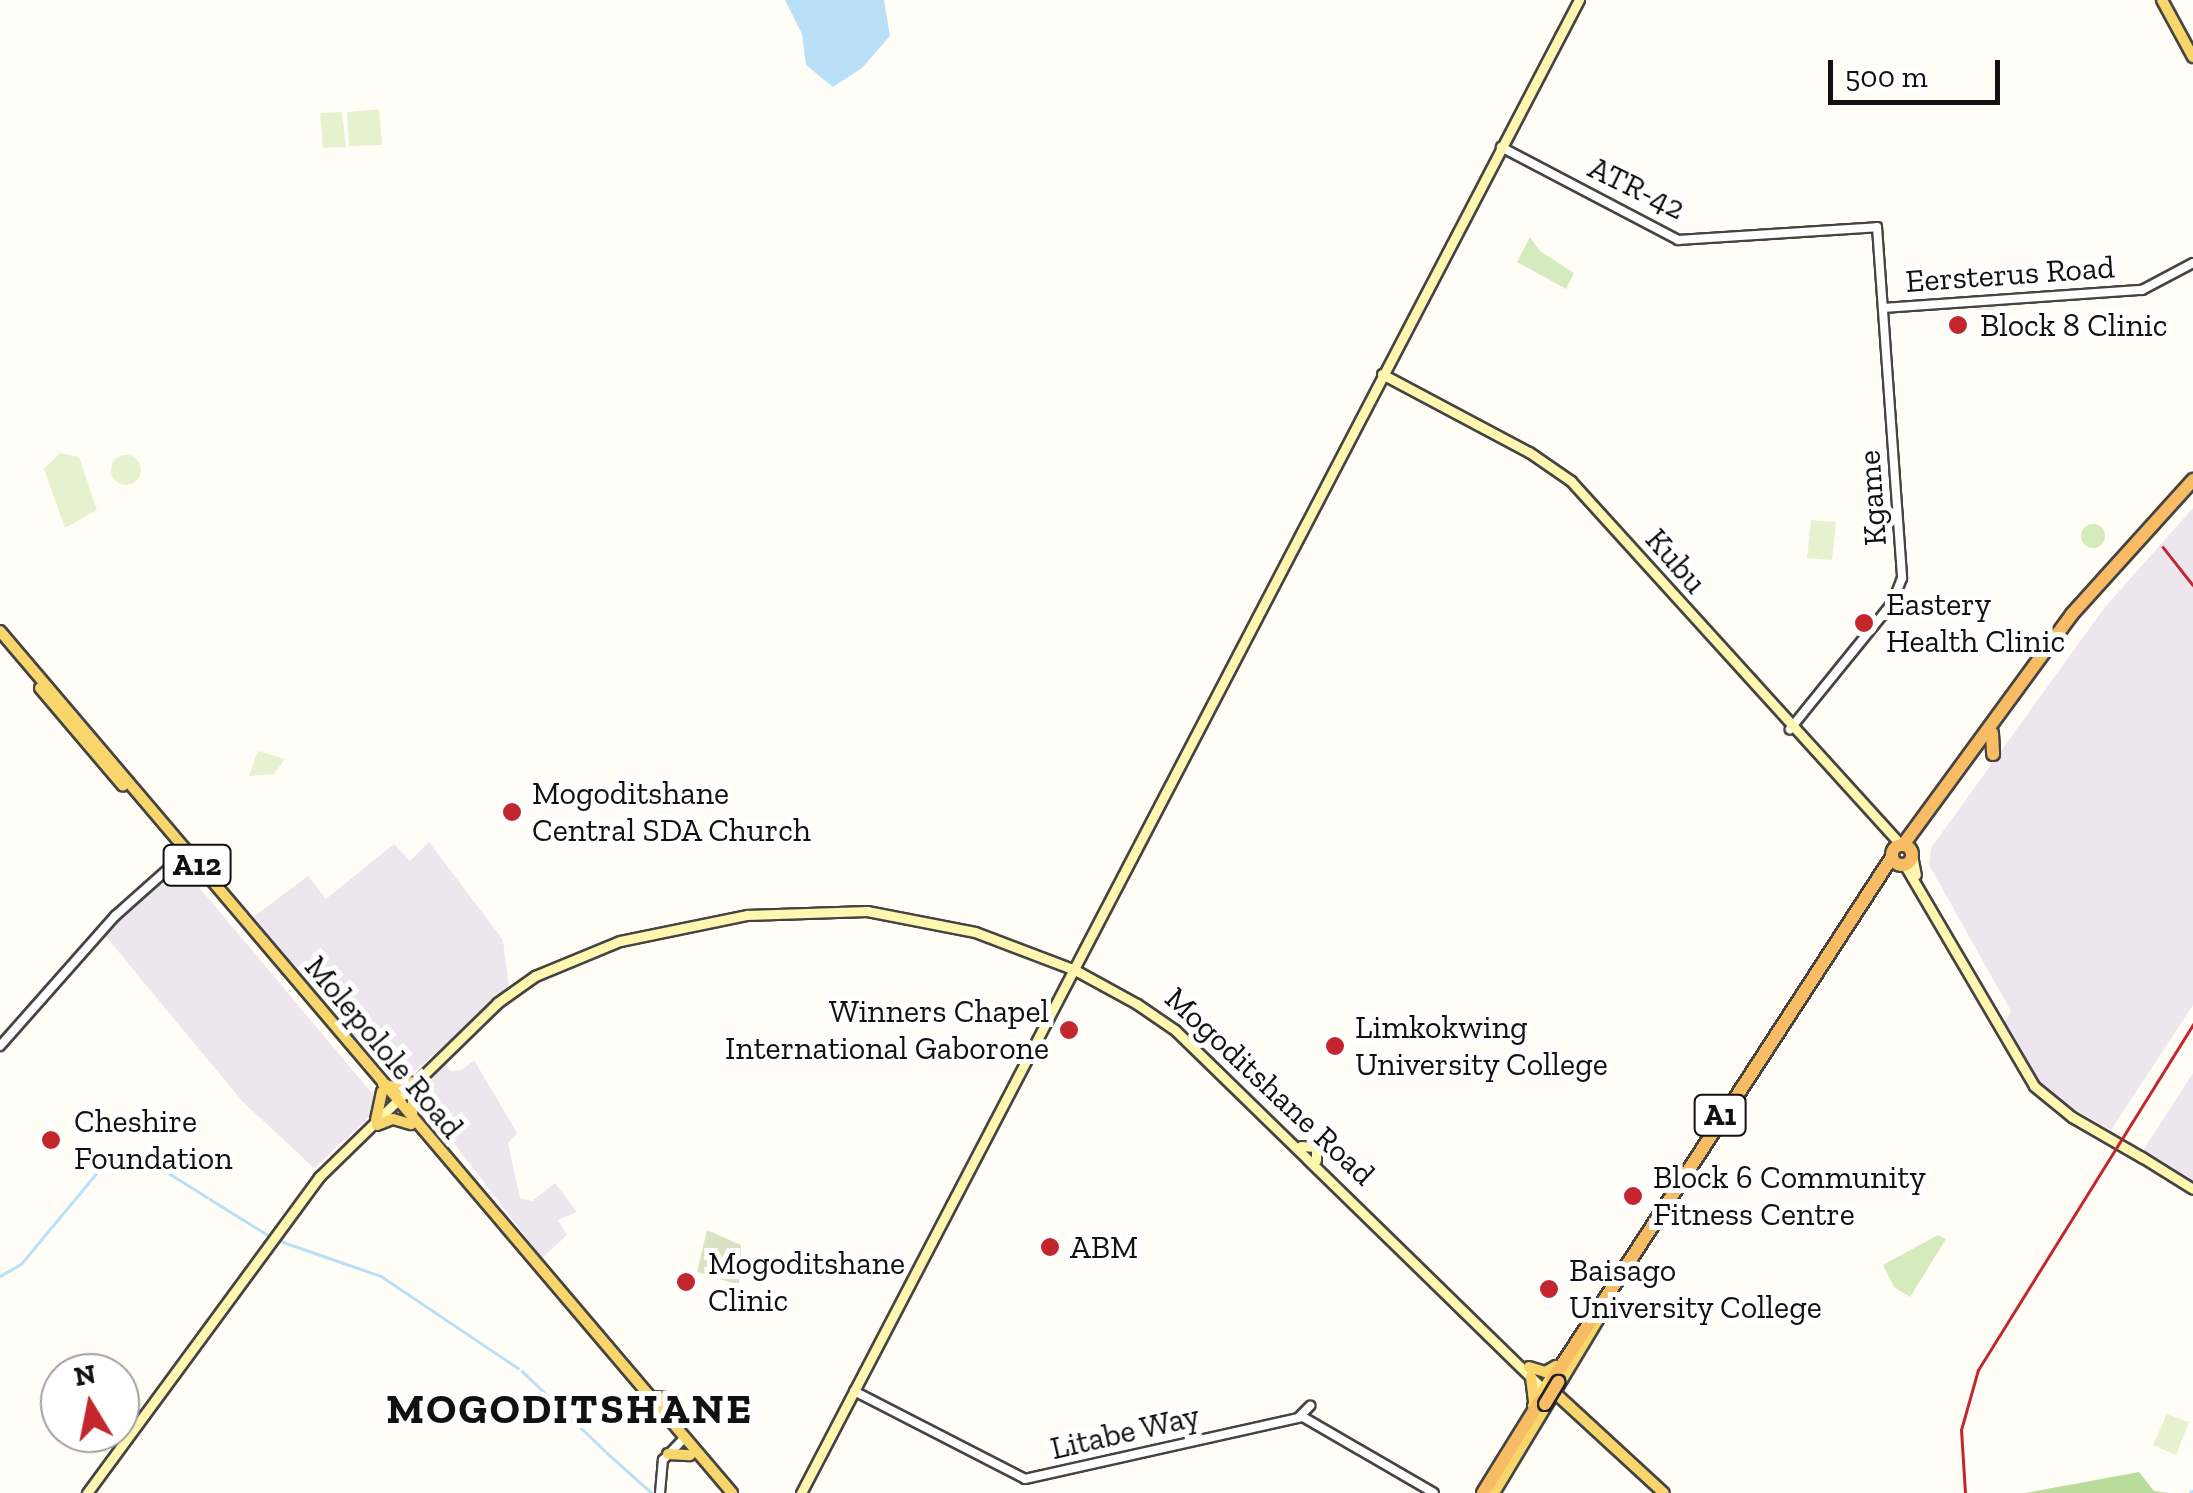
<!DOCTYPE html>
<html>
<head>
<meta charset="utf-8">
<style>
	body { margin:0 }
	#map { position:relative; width:2193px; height:1493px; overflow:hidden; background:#fffdf5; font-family:"Zilla Slab",serif }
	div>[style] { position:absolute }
	.industrial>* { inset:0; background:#eee6ef }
	.green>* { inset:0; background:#d5ebbd }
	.round { border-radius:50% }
	.forest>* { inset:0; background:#b9dc9c }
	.cemetery>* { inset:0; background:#d9e3c4 }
	.pitch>* { inset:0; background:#e6f2cf }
	.plaza>* { inset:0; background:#f1ede2 }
	.water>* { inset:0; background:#b9e0f7 }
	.stream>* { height:2.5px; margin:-1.25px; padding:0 1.25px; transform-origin:1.25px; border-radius:1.25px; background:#b9e0f7 }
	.river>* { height:6px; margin:-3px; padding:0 3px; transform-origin:3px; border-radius:3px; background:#b9e0f7 }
	.roads { filter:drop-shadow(2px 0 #444) drop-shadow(-2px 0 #444) drop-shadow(0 2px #444) drop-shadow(0 -2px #444) }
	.tertiary>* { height:8px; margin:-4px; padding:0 4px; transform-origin:4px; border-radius:4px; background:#fff }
	.secondary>* { height:9px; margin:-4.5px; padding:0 4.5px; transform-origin:4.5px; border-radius:4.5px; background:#fff6b0 }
	.primary>* { height:10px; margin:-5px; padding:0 5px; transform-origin:5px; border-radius:5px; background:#f9d66b }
	.trunk>* { height:12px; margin:-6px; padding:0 6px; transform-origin:6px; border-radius:6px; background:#f7bc64 }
	.trunk>.ring { margin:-6px; padding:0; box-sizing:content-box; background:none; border:12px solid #f7bc64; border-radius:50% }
	.rail>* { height:2.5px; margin:-1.25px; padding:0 1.25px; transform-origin:1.25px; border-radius:1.25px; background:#c4262e }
	.bridges { filter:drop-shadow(2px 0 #222) drop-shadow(-2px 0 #222) drop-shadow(0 2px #222) drop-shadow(0 -2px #222) }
	.trunk-bridge>* { height:12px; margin:-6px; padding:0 6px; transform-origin:6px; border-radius:6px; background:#f7bc64 }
	.dots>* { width:28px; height:28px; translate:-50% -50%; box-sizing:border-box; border:5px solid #fff; border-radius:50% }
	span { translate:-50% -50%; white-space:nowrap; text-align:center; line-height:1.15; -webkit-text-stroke:10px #fff; paint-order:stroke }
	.shield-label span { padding:2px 8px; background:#fff; border:2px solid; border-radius:8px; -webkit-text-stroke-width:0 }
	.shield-label { font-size:30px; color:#111; font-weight:700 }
	.street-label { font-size:32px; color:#111 }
	.poi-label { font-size:32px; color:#111 }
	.left { translate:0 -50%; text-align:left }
	.right { translate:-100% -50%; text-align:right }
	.district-label { font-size:42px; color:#111; font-weight:700; letter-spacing:2.5px }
	.north { position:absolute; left:40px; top:1353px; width:100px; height:100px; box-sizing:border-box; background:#fff; border:2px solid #a0a0a0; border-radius:50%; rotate:350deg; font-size:28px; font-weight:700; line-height:40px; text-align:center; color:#111 }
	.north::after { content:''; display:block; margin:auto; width:35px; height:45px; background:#c4262e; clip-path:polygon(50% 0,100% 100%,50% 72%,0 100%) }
	.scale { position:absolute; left:1828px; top:60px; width:172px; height:45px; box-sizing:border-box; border:5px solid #111; border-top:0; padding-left:12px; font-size:30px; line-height:35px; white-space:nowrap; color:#111; -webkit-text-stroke:8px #fff; paint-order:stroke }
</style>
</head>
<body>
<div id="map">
	<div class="industrial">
		<div style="clip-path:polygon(2193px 508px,2193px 1005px,2111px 1130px,2055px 1098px,2035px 1077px,2005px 1022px,2011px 1011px,1929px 865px,1931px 848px,2105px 607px)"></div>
		<div style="clip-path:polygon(429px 842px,503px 940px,509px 988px,403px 1082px,384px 1075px,252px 918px,308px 876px,326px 899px,394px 844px,410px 861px)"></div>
		<div style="clip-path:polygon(172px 875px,193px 880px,376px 1098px,372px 1114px,314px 1168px,243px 1102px,103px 933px)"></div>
		<div style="clip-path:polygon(474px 1060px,517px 1133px,508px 1143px,520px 1198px,532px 1201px,555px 1183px,577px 1212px,558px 1220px,567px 1235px,542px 1258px,417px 1095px,443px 1062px,450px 1071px,462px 1070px)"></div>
		<div style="clip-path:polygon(2193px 1073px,2193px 1185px,2142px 1152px)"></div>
	</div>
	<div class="green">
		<div style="clip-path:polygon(1530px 237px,1540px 251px,1574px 273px,1566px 289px,1517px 262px)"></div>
		<div class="round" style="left:2081px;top:524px;width:24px;height:24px"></div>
		<div style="clip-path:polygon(1938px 1235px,1946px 1239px,1910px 1297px,1894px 1287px,1883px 1265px)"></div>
	</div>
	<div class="forest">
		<div style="clip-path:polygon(2139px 1472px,2154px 1491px,2170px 1493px,2025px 1493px)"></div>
	</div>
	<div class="cemetery">
		<div style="clip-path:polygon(707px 1230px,741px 1245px,739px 1285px,697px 1272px)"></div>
	</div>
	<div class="pitch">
		<div style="clip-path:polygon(379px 109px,382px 145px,349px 146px,347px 112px)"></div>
		<div style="clip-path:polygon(342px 112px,346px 147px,323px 148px,320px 113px)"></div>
		<div style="clip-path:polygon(60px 453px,79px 457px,97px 510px,65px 528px,44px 469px)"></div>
		<div class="round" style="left:111px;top:455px;width:30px;height:30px"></div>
		<div style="clip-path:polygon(1811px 520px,1836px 522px,1832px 560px,1807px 558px)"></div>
		<div style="clip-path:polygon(258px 751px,285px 759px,274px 774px,249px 776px)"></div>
		<div style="clip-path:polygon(2167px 1414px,2189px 1422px,2176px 1455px,2153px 1445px)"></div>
	</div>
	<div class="plaza">
		<div class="round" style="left:1976px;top:303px;width:26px;height:26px"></div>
	</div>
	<div class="water">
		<div style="clip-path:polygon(785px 0,884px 0,890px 36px,862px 68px,833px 87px,806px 65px,802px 34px)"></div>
	</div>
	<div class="stream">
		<div style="left:118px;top:1159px;width:33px;rotate:5deg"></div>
		<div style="left:151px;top:1162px;width:66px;rotate:32deg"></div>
		<div style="left:109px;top:1160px;width:4px"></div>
		<div style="left:210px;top:1199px;width:72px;rotate:31.9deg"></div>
		<div style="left:280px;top:1241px;width:107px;rotate:19.1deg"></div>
		<div style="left:381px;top:1276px;width:165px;rotate:33.9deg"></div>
		<div style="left:0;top:1276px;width:24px;rotate:-30deg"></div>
		<div style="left:21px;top:1264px;width:130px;rotate:-50.3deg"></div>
		<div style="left:522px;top:1371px;width:115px;rotate:43.9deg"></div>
		<div style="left:607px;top:1453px;width:60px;rotate:41.6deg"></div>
	</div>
	<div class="river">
		<div style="left:2192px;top:1493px;width:1px"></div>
	</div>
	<div class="roads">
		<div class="tertiary">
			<div style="left:1501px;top:147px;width:200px;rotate:27.7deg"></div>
			<div style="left:1678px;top:240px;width:199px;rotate:-3.7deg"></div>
			<div style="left:1877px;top:227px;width:352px;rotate:85.9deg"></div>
			<div style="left:1902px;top:578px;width:26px;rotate:111deg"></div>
			<div style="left:1893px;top:602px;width:164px;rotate:129deg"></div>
			<div style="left:1883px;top:308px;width:260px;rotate:-4deg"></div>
			<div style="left:2142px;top:290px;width:58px;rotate:-27.9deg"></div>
			<div style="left:0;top:1046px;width:174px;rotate:-48.5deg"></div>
			<div style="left:115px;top:916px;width:96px;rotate:-41.6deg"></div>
			<div style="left:854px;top:1391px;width:192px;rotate:27.2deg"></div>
			<div style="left:1025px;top:1479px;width:285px;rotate:-12.6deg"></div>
			<div style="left:1303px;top:1417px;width:151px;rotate:30.1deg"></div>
			<div style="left:1299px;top:1417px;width:16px;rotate:-45deg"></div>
			<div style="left:660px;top:1493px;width:33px;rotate:-85deg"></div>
			<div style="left:663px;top:1460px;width:30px;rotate:-46deg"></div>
		</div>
		<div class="secondary">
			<div style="left:1382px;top:374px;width:166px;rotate:28deg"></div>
			<div style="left:1529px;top:452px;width:51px;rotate:34.6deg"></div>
			<div style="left:1571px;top:481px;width:491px;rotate:47.8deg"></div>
			<div style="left:1912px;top:855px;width:20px;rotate:79deg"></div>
			<div style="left:1904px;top:864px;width:257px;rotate:59.6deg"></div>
			<div style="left:2034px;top:1086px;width:49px;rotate:39.2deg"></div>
			<div style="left:2072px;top:1117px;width:82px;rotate:30deg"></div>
			<div style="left:1301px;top:1146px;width:15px;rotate:4deg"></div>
			<div style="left:1316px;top:1147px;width:13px;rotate:90deg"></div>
			<div style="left:2140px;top:1156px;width:62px;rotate:31.9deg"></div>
			<div style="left:87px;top:1493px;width:392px;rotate:-53.7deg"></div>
			<div style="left:319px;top:1177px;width:249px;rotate:-44.3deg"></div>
			<div style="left:497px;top:1003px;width:47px;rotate:-35.4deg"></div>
			<div style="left:535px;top:976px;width:92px;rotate:-22.4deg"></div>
			<div style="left:620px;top:941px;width:130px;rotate:-11.6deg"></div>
			<div style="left:747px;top:915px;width:120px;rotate:-1.9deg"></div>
			<div style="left:867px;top:911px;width:110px;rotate:11deg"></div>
			<div style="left:975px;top:932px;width:107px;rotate:20.8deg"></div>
			<div style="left:1075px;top:970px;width:71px;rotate:28.7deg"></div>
			<div style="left:1137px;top:1004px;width:46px;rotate:34.4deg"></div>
			<div style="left:1175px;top:1030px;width:514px;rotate:44.29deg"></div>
			<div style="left:801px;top:1493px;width:1684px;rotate:-62.48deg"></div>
		</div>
		<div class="primary">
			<div style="left:2162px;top:0;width:65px;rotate:61.5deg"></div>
			<div style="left:0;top:631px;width:1131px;rotate:49.66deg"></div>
			<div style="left:40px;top:688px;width:128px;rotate:49.7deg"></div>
			<div style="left:170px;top:870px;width:30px;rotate:12deg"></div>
			<div style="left:383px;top:1084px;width:19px;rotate:16deg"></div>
			<div style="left:401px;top:1089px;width:14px;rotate:-30deg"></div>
			<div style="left:412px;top:1116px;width:28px;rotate:-86deg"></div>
			<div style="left:376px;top:1120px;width:29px;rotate:-78deg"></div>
			<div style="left:377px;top:1125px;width:17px;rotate:-21deg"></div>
			<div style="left:393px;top:1119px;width:19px;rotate:16deg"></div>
			<div style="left:1529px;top:1367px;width:17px;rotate:17deg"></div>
			<div style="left:1545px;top:1372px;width:13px;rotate:-29deg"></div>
			<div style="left:1531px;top:1377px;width:26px;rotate:83deg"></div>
			<div style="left:1554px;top:1392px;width:149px;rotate:42.6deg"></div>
			<div style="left:649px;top:1397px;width:18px;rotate:3deg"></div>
			<div style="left:1533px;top:1406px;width:38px;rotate:-58deg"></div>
			<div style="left:668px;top:1454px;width:22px;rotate:3deg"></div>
			<div style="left:1494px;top:1493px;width:208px;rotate:-59deg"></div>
		</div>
		<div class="trunk">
			<div style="left:1992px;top:733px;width:21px;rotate:87deg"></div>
			<div style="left:1903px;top:845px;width:286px;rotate:-53.8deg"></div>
			<div style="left:2072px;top:614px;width:181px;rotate:-47.9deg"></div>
			<div class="ring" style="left:1892px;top:845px;width:8px;height:8px"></div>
			<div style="left:1553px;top:1379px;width:622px;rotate:-57deg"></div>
			<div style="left:1483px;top:1493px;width:108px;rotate:-58.2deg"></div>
		</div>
	</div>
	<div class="rail">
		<div style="left:2163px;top:547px;width:48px;rotate:51.7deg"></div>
		<div style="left:1965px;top:1493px;width:63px;rotate:-93.6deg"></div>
		<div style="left:1961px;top:1430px;width:62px;rotate:-74.2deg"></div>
		<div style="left:1978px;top:1370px;width:407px;rotate:-58.1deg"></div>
	</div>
	<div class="bridges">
		<div class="trunk-bridge">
			<div style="left:1545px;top:1404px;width:26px;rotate:-59deg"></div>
		</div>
	</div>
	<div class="dots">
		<div style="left:1958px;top:325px;background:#c4262e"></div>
		<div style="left:1864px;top:623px;background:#c4262e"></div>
		<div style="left:512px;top:812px;background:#c4262e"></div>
		<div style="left:1069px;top:1030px;background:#c4262e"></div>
		<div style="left:1335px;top:1046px;background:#c4262e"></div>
		<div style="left:51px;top:1140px;background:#c4262e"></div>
		<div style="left:1633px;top:1196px;background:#c4262e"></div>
		<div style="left:1050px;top:1247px;background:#c4262e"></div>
		<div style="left:686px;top:1282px;background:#c4262e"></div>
		<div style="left:1549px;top:1289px;background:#c4262e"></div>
	</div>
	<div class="shield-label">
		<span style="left:197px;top:865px">A12</span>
		<span style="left:1720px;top:1115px">A1</span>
	</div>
	<div class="street-label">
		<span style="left:1637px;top:188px;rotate:26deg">ATR-42</span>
		<span style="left:2010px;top:274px;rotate:-4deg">Eersterus Road</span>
		<span style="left:1872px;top:498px;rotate:-94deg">Kgame</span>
		<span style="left:1676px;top:561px;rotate:49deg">Kubu</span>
		<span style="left:384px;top:1047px;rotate:50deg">Molepolole Road</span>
		<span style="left:1270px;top:1086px;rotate:43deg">Mogoditshane Road</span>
		<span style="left:1125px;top:1432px;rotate:-13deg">Litabe Way</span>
	</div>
	<div class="poi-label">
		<span class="left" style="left:1980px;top:325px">Block 8 Clinic</span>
		<span class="left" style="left:1886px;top:623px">Eastery<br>Health Clinic</span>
		<span class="left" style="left:532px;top:812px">Mogoditshane<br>Central SDA Church</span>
		<span class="right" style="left:1049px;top:1030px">Winners Chapel<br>International Gaborone</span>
		<span class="left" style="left:1355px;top:1046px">Limkokwing<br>University College</span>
		<span class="left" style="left:74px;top:1140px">Cheshire<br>Foundation</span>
		<span class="left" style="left:1653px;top:1196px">Block 6 Community<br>Fitness Centre</span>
		<span class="left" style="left:1070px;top:1247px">ABM</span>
		<span class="left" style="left:708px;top:1282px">Mogoditshane<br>Clinic</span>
		<span class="left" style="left:1569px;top:1289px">Baisago<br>University College</span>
	</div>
	<div class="district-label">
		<span style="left:570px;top:1409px">MOGODITSHANE</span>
	</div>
	<div class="north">N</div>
	<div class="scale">500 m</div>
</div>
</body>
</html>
